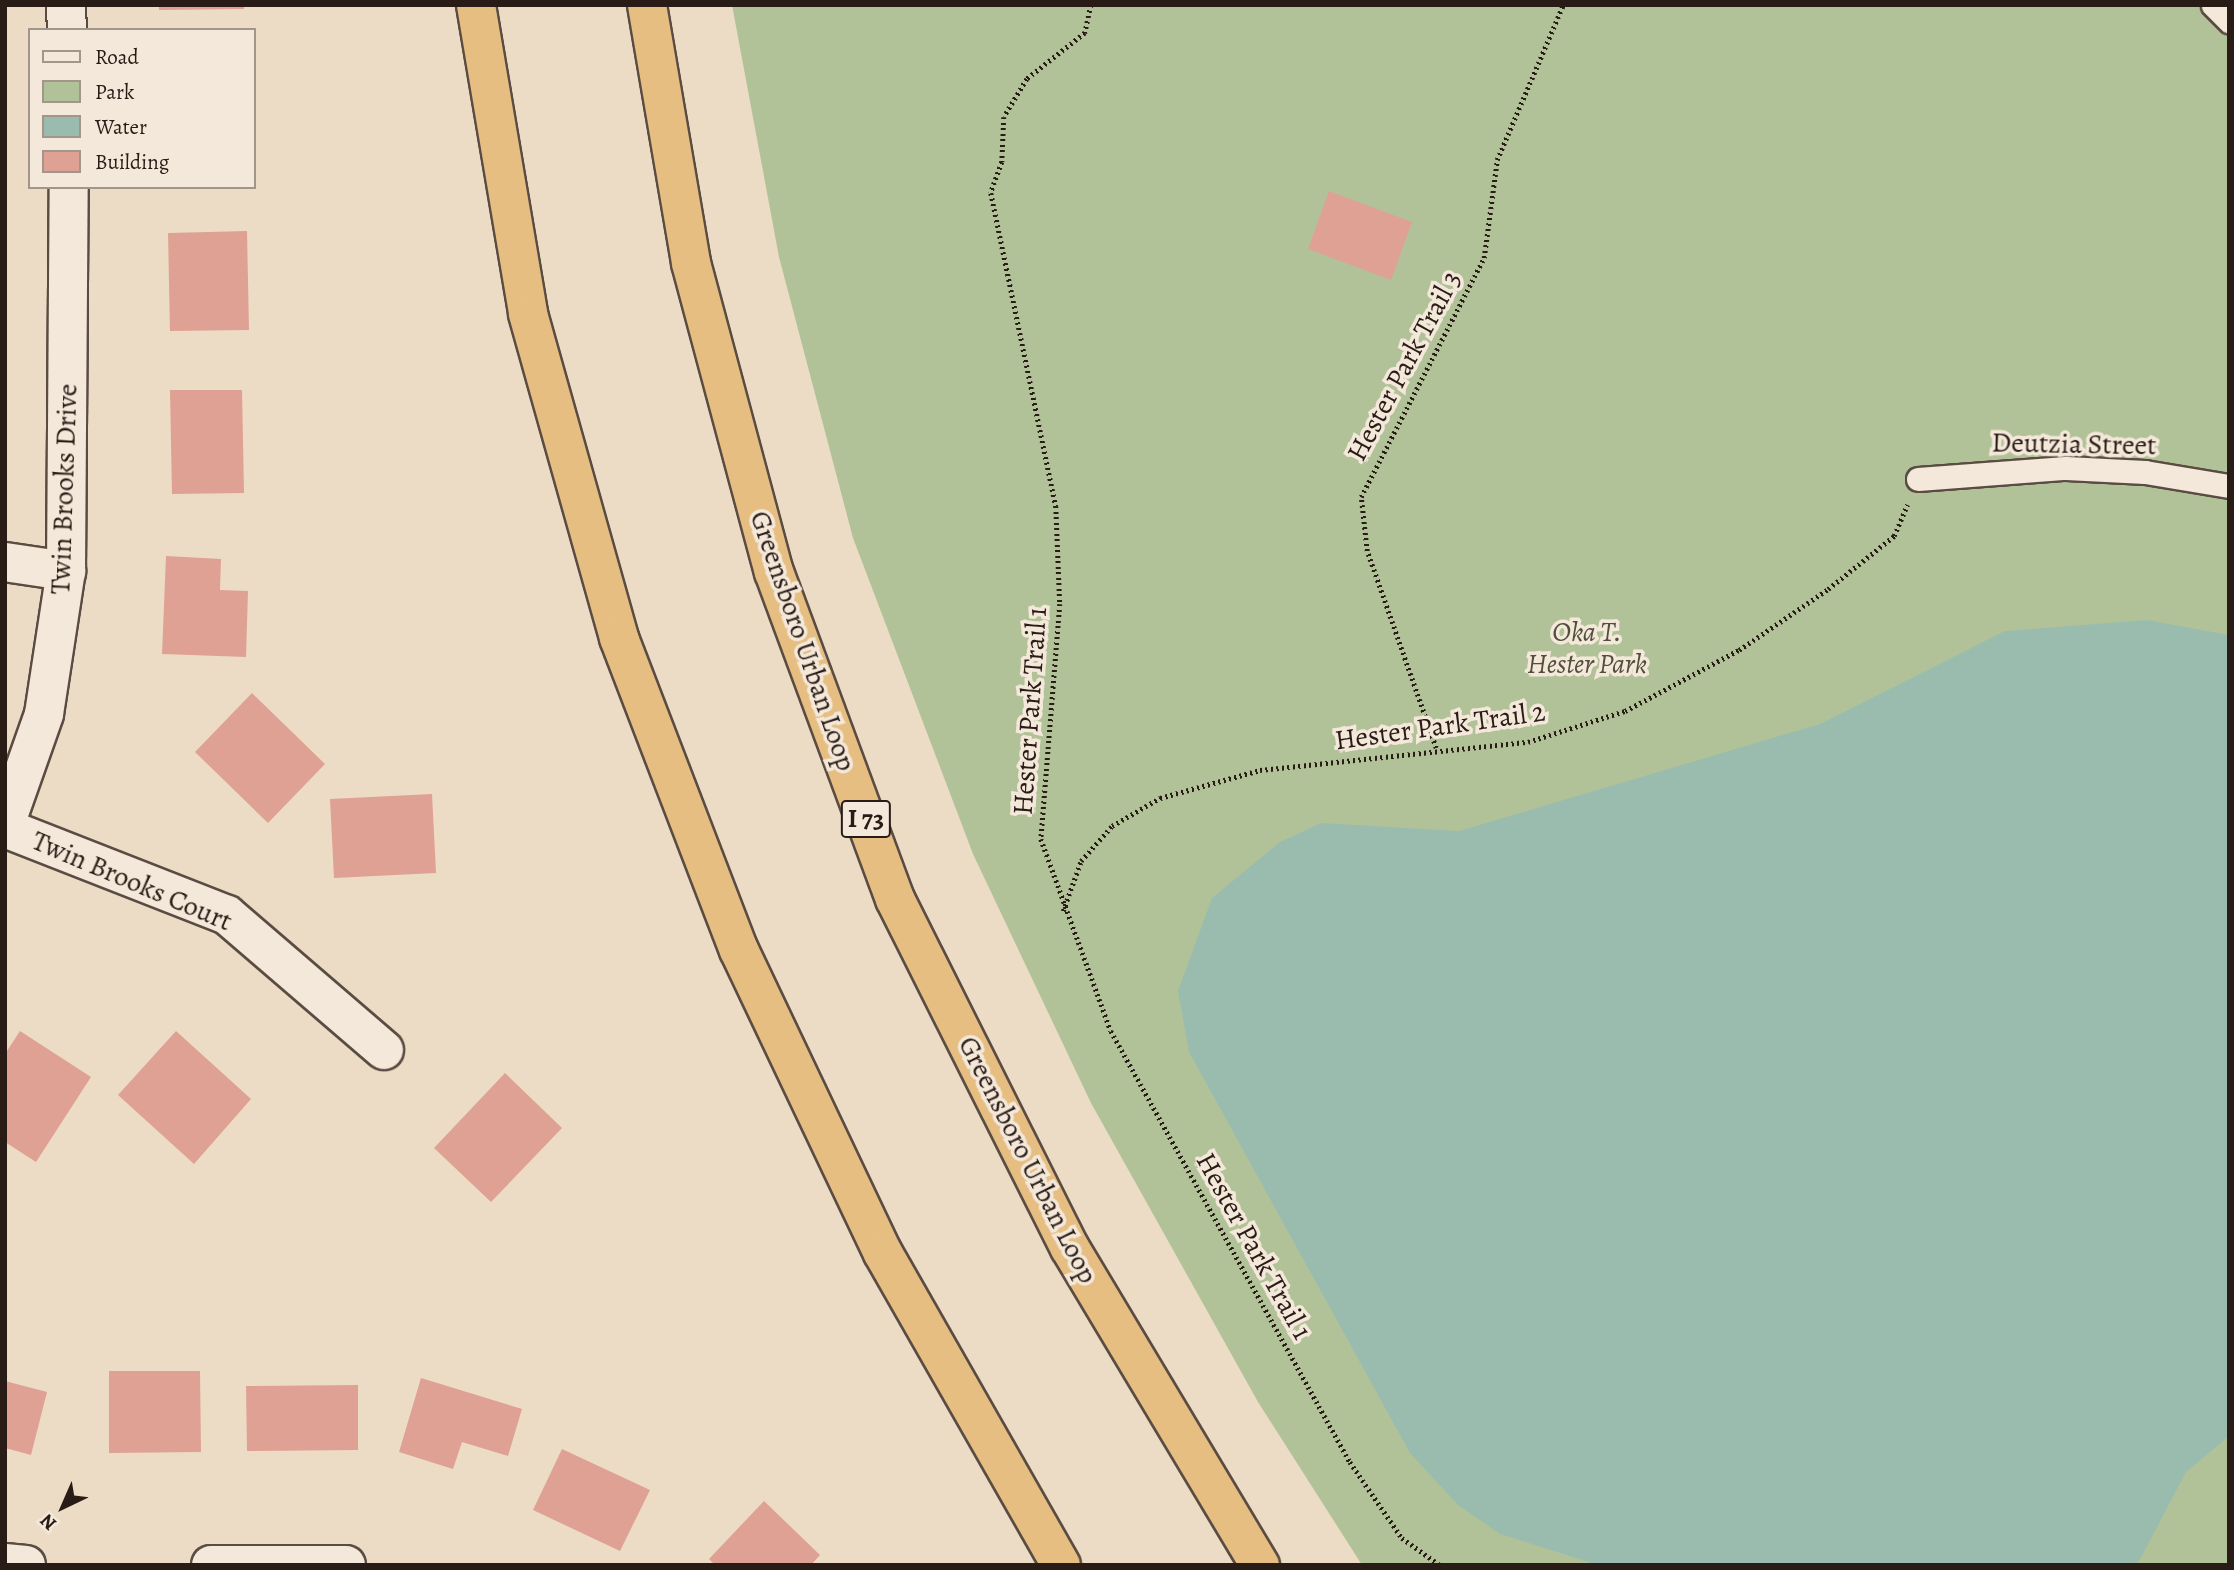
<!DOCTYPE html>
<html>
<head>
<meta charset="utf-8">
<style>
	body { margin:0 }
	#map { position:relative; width:2234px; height:1570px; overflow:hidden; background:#ecdcc5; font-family:Alegreya,serif }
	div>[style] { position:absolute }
	.green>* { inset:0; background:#b2c298 }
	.water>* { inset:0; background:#99bcaf }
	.building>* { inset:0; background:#dfa194 }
	.path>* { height:4.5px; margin-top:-2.25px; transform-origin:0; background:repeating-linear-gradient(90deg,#291c16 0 2px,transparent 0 5.5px) }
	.roads { filter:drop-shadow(2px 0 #5a4c42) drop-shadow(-2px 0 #5a4c42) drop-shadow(0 2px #5a4c42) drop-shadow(0 -2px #5a4c42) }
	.lane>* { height:23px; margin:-11.5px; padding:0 11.5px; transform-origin:11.5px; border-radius:11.5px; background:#f3e8d9 }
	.street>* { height:38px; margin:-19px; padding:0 19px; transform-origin:19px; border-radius:19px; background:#f3e8d9 }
	.highway>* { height:38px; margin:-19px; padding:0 19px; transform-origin:19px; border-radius:19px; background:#e6be82 }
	span { translate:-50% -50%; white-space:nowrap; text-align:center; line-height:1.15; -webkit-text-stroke:7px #f3e8d9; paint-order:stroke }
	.shield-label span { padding:2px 5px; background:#f3e8d9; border:2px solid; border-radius:5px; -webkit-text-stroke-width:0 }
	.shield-label { font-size:26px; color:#291c16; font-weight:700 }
	.street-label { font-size:28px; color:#291c16 }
	.park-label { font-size:28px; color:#524e3d; font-style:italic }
	.frame { position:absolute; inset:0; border:7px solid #291c16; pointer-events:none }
	.legend { position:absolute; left:28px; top:28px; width:228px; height:161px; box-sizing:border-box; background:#f3e8d9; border:2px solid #a2968b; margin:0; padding:9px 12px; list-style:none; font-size:21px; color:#291c16 }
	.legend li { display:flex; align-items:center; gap:14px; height:35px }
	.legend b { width:35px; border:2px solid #a2968b }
	.north { position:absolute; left:28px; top:1472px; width:70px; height:70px; -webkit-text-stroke:5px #f3e8d9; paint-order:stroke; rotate:224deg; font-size:19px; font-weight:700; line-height:28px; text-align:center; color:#291c16 }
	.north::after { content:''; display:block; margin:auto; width:24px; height:32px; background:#291c16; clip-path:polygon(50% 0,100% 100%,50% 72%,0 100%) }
</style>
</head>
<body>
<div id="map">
	<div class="green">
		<div style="clip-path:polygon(732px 5px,2229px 5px,2229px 1565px,1362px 1565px,1258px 1402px,1091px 1103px,973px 854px,853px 538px,779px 257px)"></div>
	</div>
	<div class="water">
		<div style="clip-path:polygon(2147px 620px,2229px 635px,2229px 1436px,2186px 1472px,2137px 1565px,1598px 1565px,1500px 1534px,1458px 1505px,1410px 1453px,1189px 1052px,1178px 991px,1212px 898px,1280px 842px,1321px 823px,1459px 831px,1820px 724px,2005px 631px)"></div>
	</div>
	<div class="building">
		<div style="clip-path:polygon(159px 5px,244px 5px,244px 9px,159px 10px)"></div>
		<div style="clip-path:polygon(1329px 191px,1412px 222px,1391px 280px,1308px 249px)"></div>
		<div style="clip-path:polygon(247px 231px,249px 330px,170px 331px,168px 233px)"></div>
		<div style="clip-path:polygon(170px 390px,242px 390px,244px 493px,172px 494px)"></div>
		<div style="clip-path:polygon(166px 556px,221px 559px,220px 590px,248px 591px,246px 657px,162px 654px)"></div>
		<div style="clip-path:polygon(252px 693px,325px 764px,268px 823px,195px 752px)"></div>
		<div style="clip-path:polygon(432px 794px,436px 873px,334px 878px,330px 799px)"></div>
		<div style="clip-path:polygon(20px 1031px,91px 1077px,36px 1162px,5px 1142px,5px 1054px)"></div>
		<div style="clip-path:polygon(176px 1031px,251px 1099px,194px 1164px,118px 1095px)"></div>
		<div style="clip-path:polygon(505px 1073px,562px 1128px,491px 1202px,434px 1148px)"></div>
		<div style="clip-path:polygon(109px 1371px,200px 1371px,201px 1452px,109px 1453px)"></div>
		<div style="clip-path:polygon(421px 1378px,522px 1409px,508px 1456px,462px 1442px,453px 1469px,399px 1452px)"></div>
		<div style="clip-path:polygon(5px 1381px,47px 1392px,31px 1455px,5px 1448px)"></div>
		<div style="clip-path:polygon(358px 1385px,358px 1450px,247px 1451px,246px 1386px)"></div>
		<div style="clip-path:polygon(562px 1449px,650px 1490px,620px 1551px,533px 1510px)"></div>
		<div style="clip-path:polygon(764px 1501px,820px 1555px,811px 1565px,715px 1565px,709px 1559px)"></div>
	</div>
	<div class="path">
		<div style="left:1091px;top:5px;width:29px;rotate:102deg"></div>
		<div style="left:1085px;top:33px;width:74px;rotate:141.6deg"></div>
		<div style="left:1027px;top:79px;width:44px;rotate:121.2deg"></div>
		<div style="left:1004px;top:117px;width:45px;rotate:92.5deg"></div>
		<div style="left:1002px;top:162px;width:33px;rotate:110deg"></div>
		<div style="left:991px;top:193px;width:320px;rotate:78.3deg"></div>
		<div style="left:1056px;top:506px;width:98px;rotate:87.7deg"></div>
		<div style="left:1060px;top:604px;width:236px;rotate:94.6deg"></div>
		<div style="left:1041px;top:839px;width:204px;rotate:70deg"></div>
		<div style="left:1111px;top:1031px;width:493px;rotate:61deg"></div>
		<div style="left:1350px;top:1462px;width:92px;rotate:55.6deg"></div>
		<div style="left:1402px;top:1538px;width:47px;rotate:35.4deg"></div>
		<div style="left:1436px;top:748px;width:209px;rotate:-109.3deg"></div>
		<div style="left:1367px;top:551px;width:54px;rotate:-96.3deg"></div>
		<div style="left:1361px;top:497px;width:269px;rotate:-62.8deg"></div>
		<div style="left:1484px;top:258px;width:99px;rotate:-82.4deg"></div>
		<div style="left:1497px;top:160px;width:168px;rotate:-66.9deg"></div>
		<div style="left:1063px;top:911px;width:53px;rotate:-70.2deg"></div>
		<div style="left:1081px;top:861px;width:47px;rotate:-48.5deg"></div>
		<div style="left:1112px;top:826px;width:56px;rotate:-30.3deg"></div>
		<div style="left:1160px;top:798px;width:104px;rotate:-15.6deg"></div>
		<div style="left:1260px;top:770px;width:269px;rotate:-6deg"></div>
		<div style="left:1528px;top:742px;width:102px;rotate:-17.7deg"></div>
		<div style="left:1625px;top:711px;width:129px;rotate:-28.2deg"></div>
		<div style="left:1739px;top:650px;width:108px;rotate:-34.4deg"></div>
		<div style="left:1828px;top:589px;width:85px;rotate:-38.8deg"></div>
		<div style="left:1894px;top:536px;width:34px;rotate:-67deg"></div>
	</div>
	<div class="roads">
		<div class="lane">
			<div style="left:2213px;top:5px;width:23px;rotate:45deg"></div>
			<div style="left:1918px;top:479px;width:148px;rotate:-4.3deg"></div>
			<div style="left:2066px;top:468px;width:79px;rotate:2.9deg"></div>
			<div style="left:2145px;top:472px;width:85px;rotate:9.5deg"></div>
		</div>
		<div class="street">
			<div style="left:66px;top:5px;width:25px;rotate:88deg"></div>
			<div style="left:5px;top:562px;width:62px;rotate:8.4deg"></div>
			<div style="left:5px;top:825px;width:118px;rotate:-70.6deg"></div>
			<div style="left:44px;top:714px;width:145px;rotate:-81.3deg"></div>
			<div style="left:66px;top:571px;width:384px;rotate:-89.6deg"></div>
			<div style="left:5px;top:828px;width:238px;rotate:21.4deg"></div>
			<div style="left:227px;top:915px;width:207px;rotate:40.7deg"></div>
			<div style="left:5px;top:1563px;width:21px;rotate:5deg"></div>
			<div style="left:211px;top:1565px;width:135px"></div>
		</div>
		<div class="highway">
			<div style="left:476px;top:5px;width:313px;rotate:80.4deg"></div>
			<div style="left:528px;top:314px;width:337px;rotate:74.3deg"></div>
			<div style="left:619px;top:638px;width:334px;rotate:69deg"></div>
			<div style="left:739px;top:950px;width:335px;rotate:64.6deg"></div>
			<div style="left:883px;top:1253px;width:359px;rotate:60.3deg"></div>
			<div style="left:647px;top:5px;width:262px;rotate:80.3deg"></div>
			<div style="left:691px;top:263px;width:320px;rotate:75deg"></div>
			<div style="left:774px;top:572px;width:349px;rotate:69.7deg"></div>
			<div style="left:895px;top:899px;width:390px;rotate:63.4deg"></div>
			<div style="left:1070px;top:1248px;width:370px;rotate:59.1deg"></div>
		</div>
	</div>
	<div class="shield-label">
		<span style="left:866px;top:819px">I 73</span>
	</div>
	<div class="street-label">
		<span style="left:1404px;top:366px;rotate:-62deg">Hester Park Trail 3</span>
		<span style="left:2074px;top:444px;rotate:1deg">Deutzia Street</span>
		<span style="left:64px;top:489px;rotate:-88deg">Twin Brooks Drive</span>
		<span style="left:803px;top:641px;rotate:71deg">Greensboro Urban Loop</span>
		<span style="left:1030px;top:711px;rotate:-86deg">Hester Park Trail 1</span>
		<span style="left:1440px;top:726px;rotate:-8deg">Hester Park Trail 2</span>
		<span style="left:132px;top:881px;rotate:23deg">Twin Brooks Court</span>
		<span style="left:1028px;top:1160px;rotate:63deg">Greensboro Urban Loop</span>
		<span style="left:1254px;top:1246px;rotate:61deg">Hester Park Trail 1</span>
	</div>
	<div class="park-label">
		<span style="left:1587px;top:648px">Oka T.<br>Hester Park</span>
	</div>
	<div class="frame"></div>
	<ul class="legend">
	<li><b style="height:9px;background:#f3e8d9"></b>Road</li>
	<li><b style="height:19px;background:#b2c298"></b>Park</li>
	<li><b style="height:19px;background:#99bcaf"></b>Water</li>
	<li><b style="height:19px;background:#dfa194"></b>Building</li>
	</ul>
	<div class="north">N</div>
</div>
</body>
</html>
